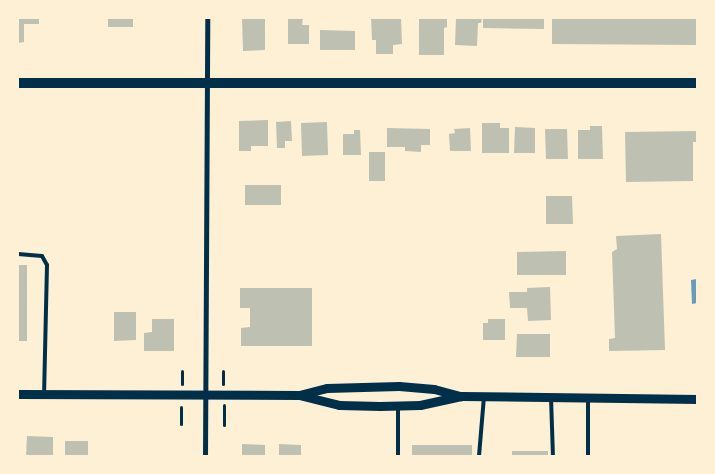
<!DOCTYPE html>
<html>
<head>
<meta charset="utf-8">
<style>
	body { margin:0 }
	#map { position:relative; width:715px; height:474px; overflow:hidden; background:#fdf0d5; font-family:"Open Sans",sans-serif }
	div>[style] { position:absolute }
	.water>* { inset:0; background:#669bbc }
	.building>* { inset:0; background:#bec0b2 }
	.path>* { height:3px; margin:-1.5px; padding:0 1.5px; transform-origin:1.5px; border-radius:1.5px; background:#003049 }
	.service>* { height:4px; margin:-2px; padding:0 2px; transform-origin:2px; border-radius:2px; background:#003049 }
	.minor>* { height:5px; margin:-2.5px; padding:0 2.5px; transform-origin:2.5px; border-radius:2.5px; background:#003049 }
	.tertiary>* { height:9px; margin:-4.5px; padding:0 4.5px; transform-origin:4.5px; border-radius:4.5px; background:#003049 }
	.secondary>* { height:10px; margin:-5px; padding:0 5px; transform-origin:5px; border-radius:5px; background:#003049 }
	span { translate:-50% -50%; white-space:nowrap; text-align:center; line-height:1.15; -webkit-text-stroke:4px #fdf0d5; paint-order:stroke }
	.frame { position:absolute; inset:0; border:19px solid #fdf0d5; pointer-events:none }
</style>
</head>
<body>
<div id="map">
	<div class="water">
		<div style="clip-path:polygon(697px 279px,697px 303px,692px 304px,691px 280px)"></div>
	</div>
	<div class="building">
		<div style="clip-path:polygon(18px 18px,39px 18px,39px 24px,24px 24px,24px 42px,18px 43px)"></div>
		<div style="clip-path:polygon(108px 18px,133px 18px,133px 27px,108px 27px)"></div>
		<div style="clip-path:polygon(242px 18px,265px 18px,265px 50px,243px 51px)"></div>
		<div style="clip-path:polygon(288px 18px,303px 18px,302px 25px,309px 25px,309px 44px,288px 44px)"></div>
		<div style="clip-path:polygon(371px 18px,401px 18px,402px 44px,393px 45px,393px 54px,376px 54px,376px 40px,372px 40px)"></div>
		<div style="clip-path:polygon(419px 18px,447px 18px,447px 27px,444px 28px,444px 55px,419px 55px)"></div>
		<div style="clip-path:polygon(456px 18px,482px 18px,481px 23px,478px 23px,477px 46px,455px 45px)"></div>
		<div style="clip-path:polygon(483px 18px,544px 18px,544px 29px,483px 28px)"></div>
		<div style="clip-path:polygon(552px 18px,698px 18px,698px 45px,552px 44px)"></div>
		<div style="clip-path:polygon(320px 30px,355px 31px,355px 50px,320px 50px)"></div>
		<div style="clip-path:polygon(268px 120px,268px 146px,251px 146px,251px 151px,239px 151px,239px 121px)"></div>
		<div style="clip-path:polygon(291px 121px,292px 141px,285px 141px,285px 148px,277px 148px,276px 122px)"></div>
		<div style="clip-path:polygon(327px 122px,328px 155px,302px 156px,301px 123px)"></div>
		<div style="clip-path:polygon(482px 123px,500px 123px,500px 128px,509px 128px,509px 153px,482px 153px)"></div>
		<div style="clip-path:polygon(590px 126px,602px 126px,603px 159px,578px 159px,578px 130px,590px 130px)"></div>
		<div style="clip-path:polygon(515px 127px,535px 128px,535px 153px,514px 153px)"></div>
		<div style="clip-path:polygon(387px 128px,430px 129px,430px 145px,421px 145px,421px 152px,405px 151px,405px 147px,387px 147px)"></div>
		<div style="clip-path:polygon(470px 128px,471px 151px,450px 151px,449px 134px,455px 133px,454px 129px)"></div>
		<div style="clip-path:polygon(545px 129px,567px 129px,568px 159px,546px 159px)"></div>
		<div style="clip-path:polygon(354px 130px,360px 130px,361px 155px,343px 155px,343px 134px,354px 134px)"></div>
		<div style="clip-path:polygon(698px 131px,698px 142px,693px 142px,693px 181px,626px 182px,625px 132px)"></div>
		<div style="clip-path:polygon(369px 152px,385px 152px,385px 181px,369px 181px)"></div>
		<div style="clip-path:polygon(245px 185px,281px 185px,281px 205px,245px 205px)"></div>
		<div style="clip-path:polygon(546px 196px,572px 196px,573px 224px,546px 224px)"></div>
		<div style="clip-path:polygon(661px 234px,665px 350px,609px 351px,609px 339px,615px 338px,612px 252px,617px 249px,616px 236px)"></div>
		<div style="clip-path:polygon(566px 251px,566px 275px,517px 275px,517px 252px)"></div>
		<div style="clip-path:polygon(18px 265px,27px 265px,27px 341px,18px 341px)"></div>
		<div style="clip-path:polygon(550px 287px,551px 320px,528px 321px,527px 308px,510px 308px,509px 292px,527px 292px,527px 288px)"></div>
		<div style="clip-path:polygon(240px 288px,312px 288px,312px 346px,241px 346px,241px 328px,250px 327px,250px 308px,240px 308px)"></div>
		<div style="clip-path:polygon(114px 312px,136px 312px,136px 340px,114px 341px)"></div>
		<div style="clip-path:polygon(152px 319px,174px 319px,174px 351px,144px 351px,144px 333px,152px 332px)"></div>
		<div style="clip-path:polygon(488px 319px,505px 319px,505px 340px,483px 340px,483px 323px,488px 323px)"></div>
		<div style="clip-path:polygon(517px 334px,550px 334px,550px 357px,516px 357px)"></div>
		<div style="clip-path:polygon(27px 436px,53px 437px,53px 456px,26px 456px)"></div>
		<div style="clip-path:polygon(65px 441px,88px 441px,88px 456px,65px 456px)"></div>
		<div style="clip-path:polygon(242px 444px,265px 445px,265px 456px,242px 456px)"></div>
		<div style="clip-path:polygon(279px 444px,301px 445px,301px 456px,279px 456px)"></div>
		<div style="clip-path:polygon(412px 445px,472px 445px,472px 456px,412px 456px)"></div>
		<div style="clip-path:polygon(512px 451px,548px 451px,548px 456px,512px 456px)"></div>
	</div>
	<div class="path">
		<div style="left:223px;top:371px;width:13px;rotate:90deg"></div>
		<div style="left:182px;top:384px;width:13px;rotate:-90deg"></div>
		<div style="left:224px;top:405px;width:20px;rotate:90deg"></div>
		<div style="left:181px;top:424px;width:17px;rotate:-90deg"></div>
	</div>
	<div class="service">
		<div style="left:18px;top:254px;width:24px;rotate:5deg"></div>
		<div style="left:42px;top:256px;width:10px;rotate:61deg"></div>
		<div style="left:47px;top:265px;width:129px;rotate:91.3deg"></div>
		<div style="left:551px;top:397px;width:59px;rotate:88.1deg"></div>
		<div style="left:398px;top:456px;width:50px;rotate:-90deg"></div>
		<div style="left:479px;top:456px;width:59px;rotate:-85.2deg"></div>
		<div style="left:588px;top:456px;width:57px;rotate:-90deg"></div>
	</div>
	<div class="minor">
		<div style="left:205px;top:456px;width:438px;rotate:-89.7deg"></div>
	</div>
	<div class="tertiary">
		<div style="left:18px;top:394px;width:281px;rotate:0.2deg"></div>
		<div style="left:299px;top:395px;width:41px;rotate:14deg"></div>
		<div style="left:339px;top:405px;width:41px;rotate:1.4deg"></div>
		<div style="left:380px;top:406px;width:40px;rotate:-1.4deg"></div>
		<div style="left:420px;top:405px;width:42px;rotate:-12.4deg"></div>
		<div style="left:299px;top:395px;width:29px;rotate:-14deg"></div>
		<div style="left:327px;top:388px;width:72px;rotate:-1.6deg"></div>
		<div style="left:399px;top:386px;width:35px;rotate:5deg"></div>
		<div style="left:434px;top:389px;width:28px;rotate:15deg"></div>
		<div style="left:461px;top:396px;width:237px;rotate:0.7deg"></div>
	</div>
	<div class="secondary">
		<div style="left:18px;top:83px;width:680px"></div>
	</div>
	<div class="frame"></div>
</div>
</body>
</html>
